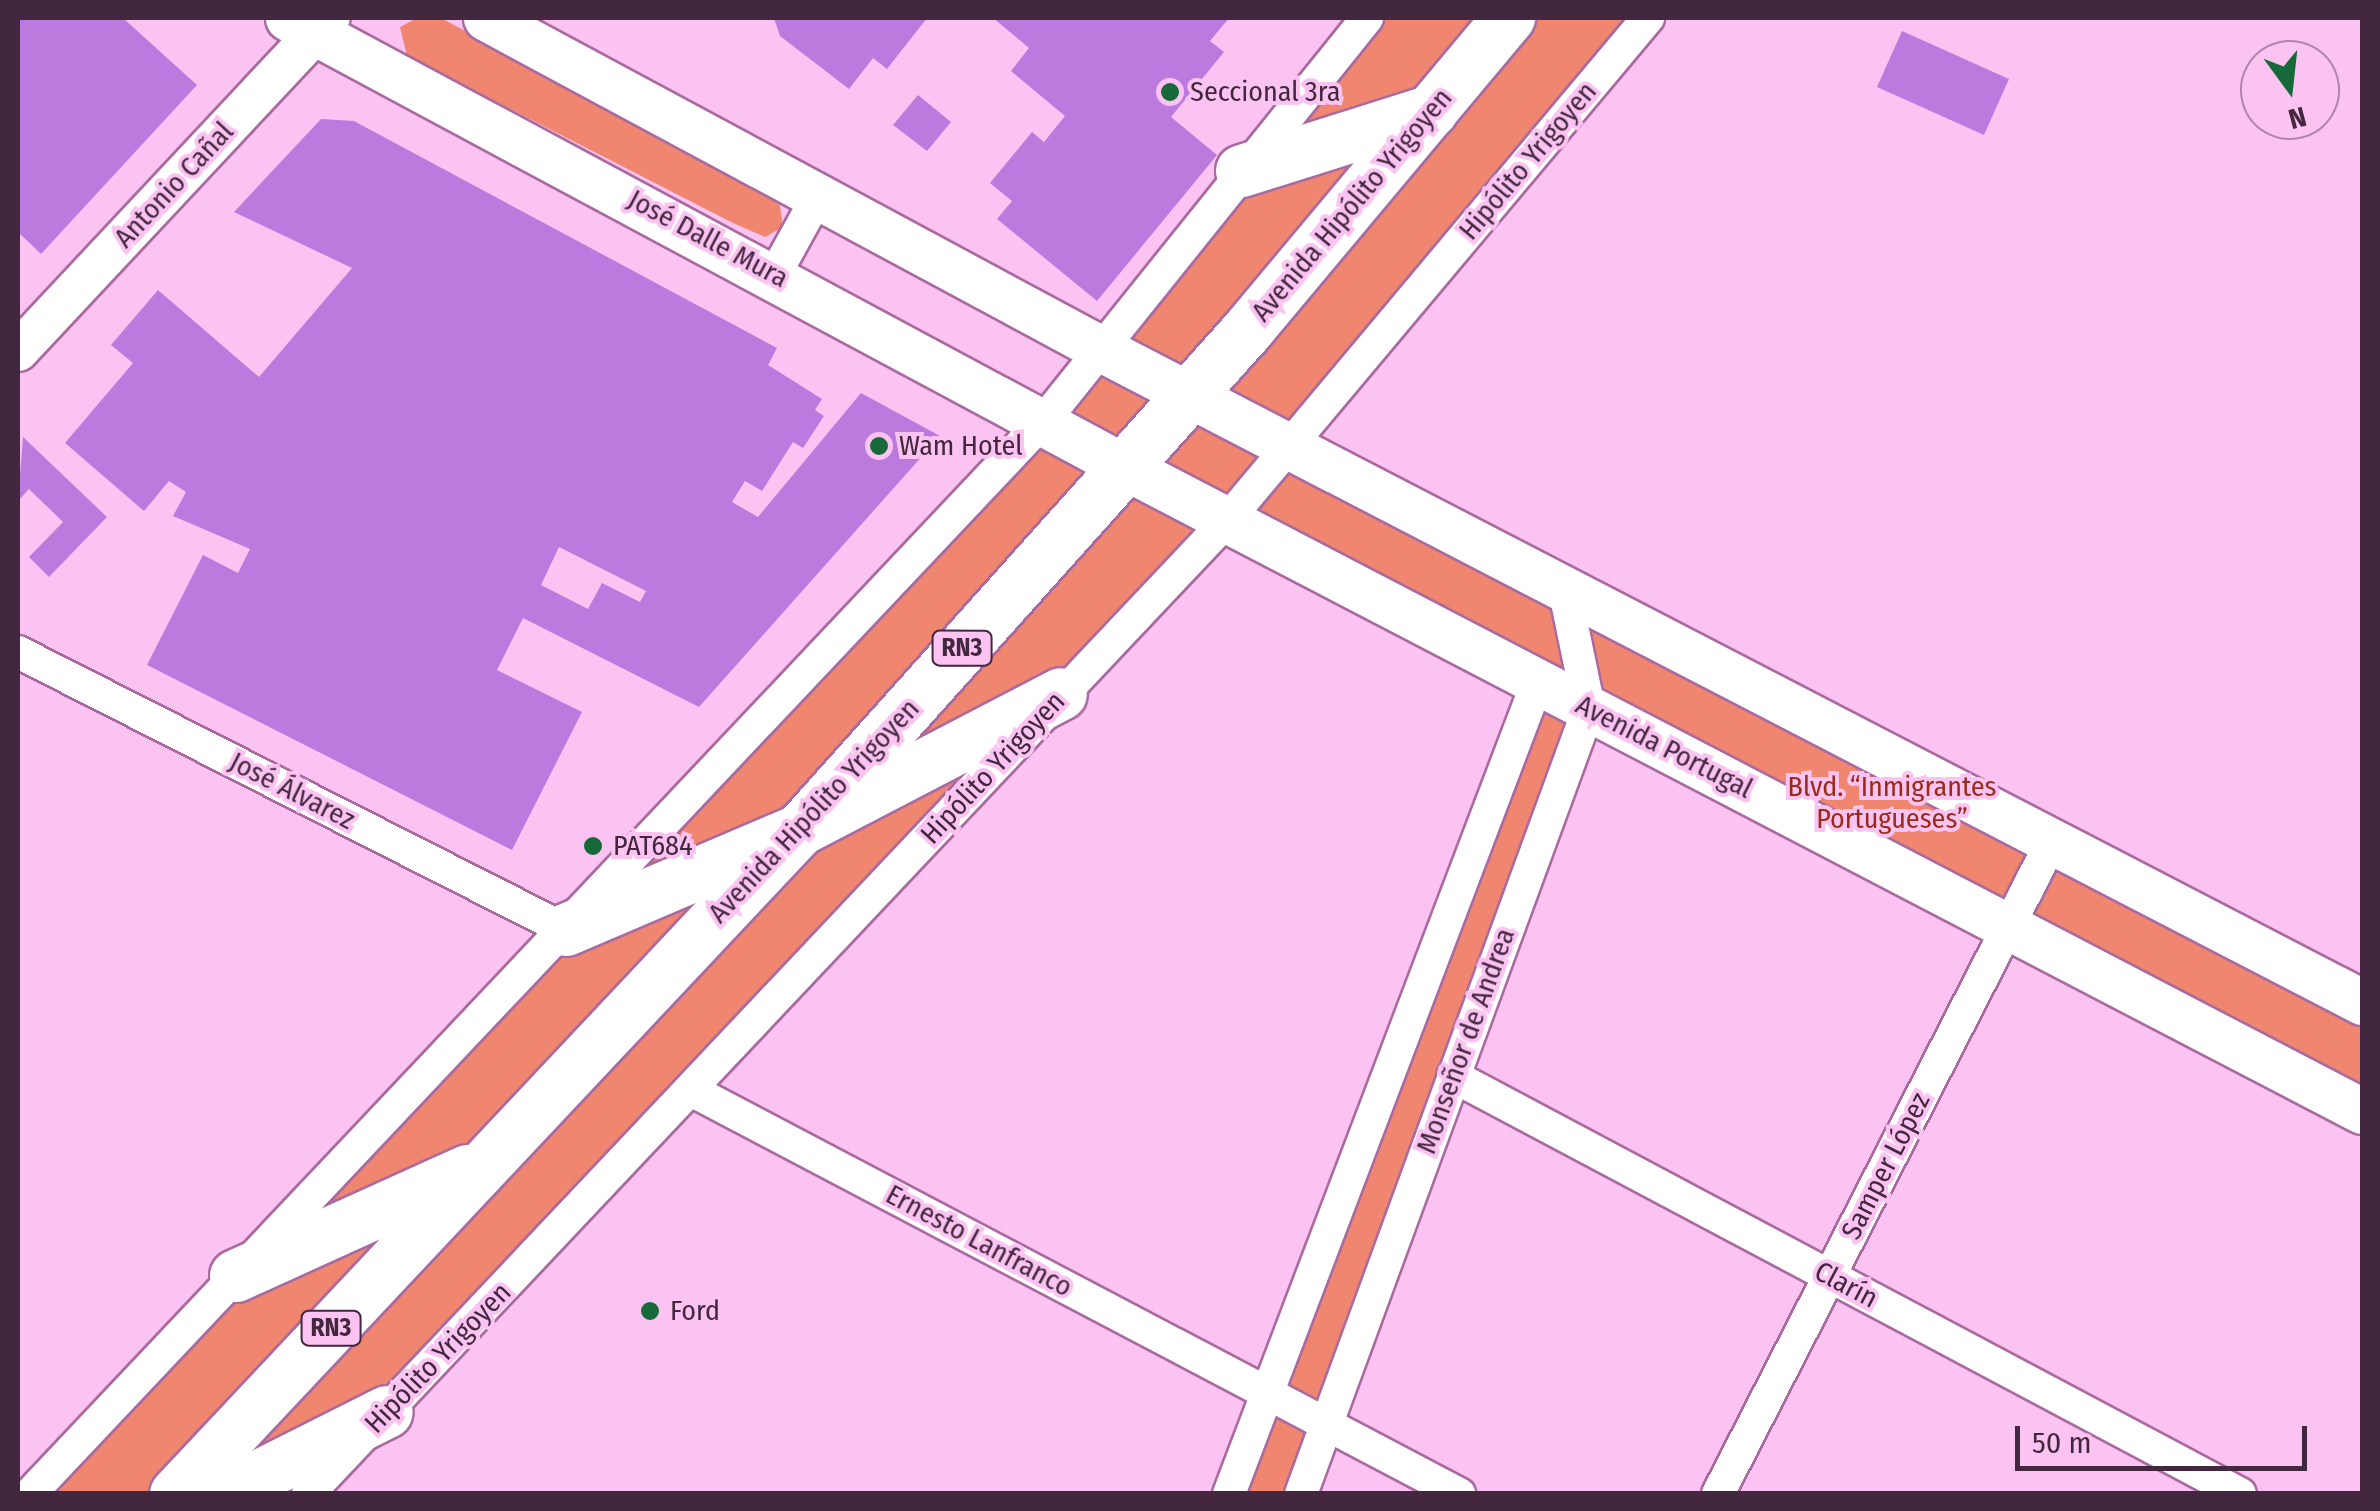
<!DOCTYPE html>
<html>
<head>
<meta charset="utf-8">
<style>
	body { margin:0 }
	#map { position:relative; width:2380px; height:1511px; overflow:hidden; background:#fbc3f1; font-family:"Fira Sans Condensed",sans-serif }
	div>[style] { position:absolute }
	.green>* { inset:0; background:#f08670 }
	.building>* { inset:0; background:#bb7bde }
	.roads { filter:drop-shadow(2px 0 #aa6aa0) drop-shadow(-2px 0 #aa6aa0) drop-shadow(0 2px #aa6aa0) drop-shadow(0 -2px #aa6aa0) }
	.minor>* { height:32px; margin:-16px; padding:0 16px; transform-origin:16px; border-radius:16px; background:#fff }
	.tertiary>* { height:40px; margin:-20px; padding:0 20px; transform-origin:20px; border-radius:20px; background:#fff }
	.secondary>* { height:45px; margin:-22.5px; padding:0 22.5px; transform-origin:22.5px; border-radius:22.5px; background:#fff }
	.trunk>* { height:52px; margin:-26px; padding:0 26px; transform-origin:26px; border-radius:26px; background:#fff }
	.dots>* { width:28px; height:28px; translate:-50% -50%; box-sizing:border-box; border:5px solid #fbc3f1; border-radius:50% }
	span { translate:-50% -50%; white-space:nowrap; text-align:center; line-height:1.15; -webkit-text-stroke:8px #fbc3f1; paint-order:stroke }
	.shield-label span { padding:2px 8px; background:#fbc3f1; border:2px solid; border-radius:8px; -webkit-text-stroke-width:0 }
	.shield-label { font-size:25px; color:#42273e; font-weight:700 }
	.poi-label { font-size:28px; color:#42273e }
	.left { translate:0 -50%; text-align:left }
	.street-label { font-size:28px; color:#42273e }
	.park-label { font-size:28px; color:#982c18 }
	.frame { position:absolute; inset:0; border:20px solid #42273e; pointer-events:none }
	.north { position:absolute; left:2240px; top:40px; width:100px; height:100px; box-sizing:border-box; background:#fbc3f1; border:2px solid #b185a9; border-radius:50%; rotate:165deg; font-size:28px; font-weight:700; line-height:40px; text-align:center; color:#42273e }
	.north::after { content:''; display:block; margin:auto; width:35px; height:45px; background:#176939; clip-path:polygon(50% 0,100% 100%,50% 72%,0 100%) }
	.scale { position:absolute; left:2015px; top:1426px; width:292px; height:45px; box-sizing:border-box; border:5px solid #42273e; border-top:0; padding-left:12px; font-size:30px; line-height:35px; white-space:nowrap; color:#42273e; -webkit-text-stroke:8px #fbc3f1; paint-order:stroke }
</style>
</head>
<body>
<div id="map">
	<div class="green">
		<div style="clip-path:polygon(417px 18px,441px 18px,779px 200px,783px 227px,765px 237px,733px 223px,407px 56px,400px 27px)"></div>
		<div style="clip-path:polygon(1367px 18px,1648px 18px,1289px 445px,2362px 1002px,2362px 1111px,1589px 708px,1301px 1493px,1229px 1493px,1538px 682px,1228px 520px,308px 1493px,30px 1494px,1046px 418px)"></div>
	</div>
	<div class="building">
		<div style="clip-path:polygon(18px 18px,123px 18px,197px 85px,41px 254px,18px 232px)"></div>
		<div style="clip-path:polygon(774px 18px,927px 18px,887px 69px,873px 58px,849px 89px,780px 36px)"></div>
		<div style="clip-path:polygon(993px 18px,1229px 18px,1210px 41px,1224px 52px,1171px 117px,1217px 155px,1097px 301px,997px 219px,1012px 201px,990px 183px,1032px 132px,1044px 142px,1065px 116px,1011px 71px,1029px 48px)"></div>
		<div style="clip-path:polygon(1902px 31px,2009px 79px,1984px 135px,1877px 87px)"></div>
		<div style="clip-path:polygon(918px 95px,951px 122px,927px 151px,893px 125px)"></div>
		<div style="clip-path:polygon(evenodd,321px 119px,354px 121px,777px 348px,768px 365px,822px 399px,815px 410px,824px 416px,803px 448px,793px 442px,762px 491px,745px 481px,732px 502px,758px 517px,861px 393px,940px 436px,699px 707px,523px 618px,497px 670px,582px 712px,512px 850px,147px 665px,203px 555px,238px 573px,250px 549px,173px 516px,186px 492px,169px 481px,144px 511px,65px 443px,133px 363px,111px 345px,158px 290px,259px 377px,352px 268px,234px 212px,321px 119px,559px 547px,646px 591px,640px 602px,602px 583px,588px 609px,541px 585px,559px 547px)"></div>
		<div style="clip-path:polygon(23px 437px,107px 517px,49px 577px,29px 557px,63px 522px,29px 489px,18px 501px)"></div>
	</div>
	<div class="roads">
		<div class="minor">
			<div style="left:775px;top:274px;width:89px;rotate:-61.1deg"></div>
			<div style="left:18px;top:652px;width:614px;rotate:26.9deg"></div>
			<div style="left:1453px;top:1076px;width:891px;rotate:27.97deg"></div>
			<div style="left:693px;top:1091px;width:866px;rotate:27.75deg"></div>
			<div style="left:30px;top:1494px;width:1480px;rotate:-46.64deg"></div>
			<div style="left:1046px;top:418px;width:513px;rotate:-51.25deg"></div>
			<div style="left:308px;top:1494px;width:1341px;rotate:-46.66deg"></div>
			<div style="left:1228px;top:519px;width:654px;rotate:-50.03deg"></div>
			<div style="left:1229px;top:1494px;width:870px;rotate:-69.19deg"></div>
			<div style="left:1301px;top:1494px;width:837px;rotate:-69.88deg"></div>
			<div style="left:1589px;top:708px;width:128px;rotate:-101.7deg"></div>
			<div style="left:1718px;top:1494px;width:736px;rotate:-62.91deg"></div>
		</div>
		<div class="tertiary">
			<div style="left:18px;top:351px;width:456px;rotate:-46.9deg"></div>
		</div>
		<div class="secondary">
			<div style="left:288px;top:18px;width:950px;rotate:28.21deg"></div>
			<div style="left:1125px;top:467px;width:1395px;rotate:27.5deg"></div>
			<div style="left:486px;top:18px;width:701px;rotate:28.28deg"></div>
			<div style="left:1103px;top:350px;width:1418px;rotate:27.38deg"></div>
		</div>
		<div class="trunk">
			<div style="left:1242px;top:171px;width:199px;rotate:-17.5deg"></div>
			<div style="left:566px;top:930px;width:254px;rotate:-23.1deg"></div>
			<div style="left:800px;top:830px;width:294px;rotate:-27.5deg"></div>
			<div style="left:236px;top:1276px;width:254px;rotate:-24.4deg"></div>
			<div style="left:176px;top:1494px;width:911px;rotate:-46.78deg"></div>
			<div style="left:800px;top:830px;width:671px;rotate:-48.14deg"></div>
			<div style="left:1248px;top:330px;width:407px;rotate:-50.1deg"></div>
			<div style="left:224px;top:1494px;width:182px;rotate:-26.7deg"></div>
		</div>
	</div>
	<div class="dots">
		<div style="left:1170px;top:92px;background:#176939"></div>
		<div style="left:879px;top:446px;background:#176939"></div>
		<div style="left:593px;top:846px;background:#176939"></div>
		<div style="left:650px;top:1311px;background:#176939"></div>
	</div>
	<div class="shield-label">
		<span style="left:962px;top:648px">RN3</span>
		<span style="left:331px;top:1328px">RN3</span>
	</div>
	<div class="poi-label">
		<span class="left" style="left:1190px;top:92px">Seccional 3ra</span>
		<span class="left" style="left:899px;top:446px">Wam Hotel</span>
		<span class="left" style="left:613px;top:846px">PAT684</span>
		<span class="left" style="left:670px;top:1311px">Ford</span>
	</div>
	<div class="street-label">
		<span style="left:1528px;top:161px;rotate:-50deg">Hipólito Yrigoyen</span>
		<span style="left:174px;top:185px;rotate:-47deg">Antonio Cañal</span>
		<span style="left:1352px;top:205px;rotate:-50deg">Avenida Hipólito Yrigoyen</span>
		<span style="left:708px;top:239px;rotate:28deg">José Dalle Mura</span>
		<span style="left:1664px;top:747px;rotate:27deg">Avenida Portugal</span>
		<span style="left:993px;top:768px;rotate:-47deg">Hipólito Yrigoyen</span>
		<span style="left:292px;top:791px;rotate:27deg">José Álvarez</span>
		<span style="left:814px;top:811px;rotate:-47deg">Avenida Hipólito Yrigoyen</span>
		<span style="left:1466px;top:1041px;rotate:-70deg">Monseñor de Andrea</span>
		<span style="left:1886px;top:1166px;rotate:-63deg">Samper López</span>
		<span style="left:979px;top:1241px;rotate:28deg">Ernesto Lanfranco</span>
		<span style="left:1846px;top:1285px;rotate:28deg">Clarín</span>
		<span style="left:438px;top:1358px;rotate:-46deg">Hipólito Yrigoyen</span>
	</div>
	<div class="park-label">
		<span style="left:1892px;top:803px">Blvd. “Inmigrantes<br>Portugueses”</span>
	</div>
	<div class="frame"></div>
	<div class="north">N</div>
	<div class="scale">50 m</div>
</div>
</body>
</html>
